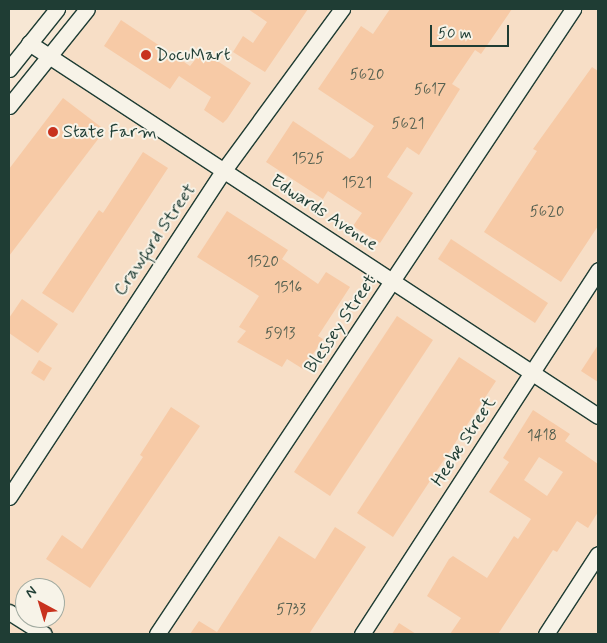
<!DOCTYPE html>
<html>
<head>
<meta charset="utf-8">
<style>
	body { margin:0 }
	#map { position:relative; width:607px; height:643px; overflow:hidden; background:#f7e7d4; font-family:Mynerve,sans-serif }
	div>[style] { position:absolute }
	.built>* { inset:0; background:#f7dec6 }
	.building>* { inset:0; background:#f7caa6 }
	.roads { filter:drop-shadow(1px 0 #1f3d34) drop-shadow(-1px 0 #1f3d34) drop-shadow(0 1px #1f3d34) drop-shadow(0 -1px #1f3d34) }
	.minor>* { height:15px; margin:-7.5px; padding:0 7.5px; transform-origin:7.5px; border-radius:7.5px; background:#f7f3e8 }
	.dots>* { width:14px; height:14px; translate:-50% -50%; box-sizing:border-box; border:2px solid #f7f3e8; border-radius:50% }
	span { translate:-50% -50%; white-space:nowrap; text-align:center; line-height:1.15; -webkit-text-stroke:4px #f7f3e8; paint-order:stroke }
	.number-label { font-size:15px; color:#556050 }
	.number-label span { -webkit-text-stroke-width:0 }
	.poi-label { font-size:18px; color:#1f3d34 }
	.left { translate:0 -50%; text-align:left }
	.street-label { font-size:18px; color:#1f3d34 }
	.frame { position:absolute; inset:0; border:10px solid #1f3d34; pointer-events:none }
	.north { position:absolute; left:15px; top:578px; width:50px; height:50px; box-sizing:border-box; background:#f7f3e8; border:1px solid #a1aaa0; border-radius:50%; rotate:321deg; font-size:14px; font-weight:700; line-height:20px; text-align:center; color:#1f3d34 }
	.north::after { content:''; display:block; margin:auto; width:18px; height:22px; background:#c8321e; clip-path:polygon(50% 0,100% 100%,50% 72%,0 100%) }
	.scale { position:absolute; left:430px; top:25px; width:79px; height:22px; box-sizing:border-box; border:2px solid #1f3d34; border-top:0; padding-left:6px; font-size:15px; line-height:18px; white-space:nowrap; color:#1f3d34; -webkit-text-stroke:4px #f7f3e8; paint-order:stroke }
</style>
</head>
<body>
<div id="map">
	<div class="built">
		<div style="clip-path:polygon(evenodd,98px 9px,598px 9px,598px 634px,9px 634px,9px 119px,98px 9px,25px 588px,55px 588px,55px 618px,25px 618px,25px 588px)"></div>
	</div>
	<div class="building">
		<div style="clip-path:polygon(248px 9px,308px 9px,265px 72px,233px 52px,243px 36px,253px 43px,267px 22px)"></div>
		<div style="clip-path:polygon(390px 9px,512px 9px,481px 54px,475px 50px,452px 84px,460px 89px,419px 155px,407px 147px,387px 177px,413px 193px,380px 243px,353px 226px,362px 213px,328px 191px,323px 199px,266px 162px,293px 121px,350px 159px,354px 156px,374px 126px,318px 89px,361px 26px,373px 34px)"></div>
		<div style="clip-path:polygon(121px 20px,190px 66px,202px 51px,251px 83px,227px 119px,223px 123px,204px 110px,211px 97px,179px 76px,170px 89px,104px 46px)"></div>
		<div style="clip-path:polygon(592px 67px,598px 71px,598px 226px,561px 282px,484px 232px,537px 151px,533px 149px)"></div>
		<div style="clip-path:polygon(63px 98px,105px 130px,9px 256px,9px 169px)"></div>
		<div style="clip-path:polygon(143px 152px,168px 168px,73px 313px,42px 293px,99px 210px,103px 213px)"></div>
		<div style="clip-path:polygon(227px 211px,288px 250px,282px 259px,318px 284px,326px 272px,350px 287px,318px 336px,323px 339px,303px 369px,287px 359px,282px 367px,237px 342px,246px 331px,239px 327px,259px 296px,197px 257px)"></div>
		<div style="clip-path:polygon(451px 239px,548px 303px,535px 323px,438px 259px)"></div>
		<div style="clip-path:polygon(22px 299px,58px 324px,38px 353px,9px 333px,9px 318px)"></div>
		<div style="clip-path:polygon(397px 316px,433px 340px,330px 496px,294px 472px)"></div>
		<div style="clip-path:polygon(598px 345px,598px 382px,581px 371px)"></div>
		<div style="clip-path:polygon(459px 357px,496px 381px,393px 537px,357px 513px)"></div>
		<div style="clip-path:polygon(39px 360px,52px 368px,44px 381px,31px 373px)"></div>
		<div style="clip-path:polygon(171px 407px,200px 426px,90px 588px,46px 559px,62px 535px,82px 549px,143px 457px,140px 455px)"></div>
		<div style="clip-path:polygon(evenodd,533px 410px,570px 434px,565px 441px,598px 464px,598px 512px,588px 528px,577px 521px,557px 552px,553px 550px,498px 634px,450px 634px,461px 618px,427px 596px,449px 559px,453px 556px,487px 578px,514px 536px,518px 539px,531px 519px,489px 492px,509px 462px,503px 458px,533px 410px,539px 457px,563px 472px,547px 496px,524px 480px,539px 457px)"></div>
		<div style="clip-path:polygon(335px 527px,366px 547px,309px 634px,190px 634px,199px 621px,217px 632px,279px 536px,315px 559px)"></div>
		<div style="clip-path:polygon(399px 623px,416px 634px,392px 634px)"></div>
	</div>
	<div class="roads">
		<div class="minor">
			<div style="left:29px;top:43px;width:680px;rotate:33.25deg"></div>
			<div style="left:9px;top:69px;width:77px;rotate:-51.3deg"></div>
			<div style="left:9px;top:106px;width:124px;rotate:-51.2deg"></div>
			<div style="left:9px;top:497px;width:391px;rotate:-56.7deg"></div>
			<div style="left:224px;top:170px;width:200px;rotate:-53.8deg"></div>
			<div style="left:9px;top:612px;width:41px;rotate:32.2deg"></div>
			<div style="left:157px;top:634px;width:751px;rotate:-56.35deg"></div>
			<div style="left:362px;top:634px;width:434px;rotate:-57deg"></div>
			<div style="left:546px;top:634px;width:95px;rotate:-57deg"></div>
		</div>
	</div>
	<div class="dots">
		<div style="left:146px;top:55px;background:#c8321e"></div>
		<div style="left:53px;top:132px;background:#c8321e"></div>
	</div>
	<div class="number-label">
		<span style="left:367px;top:76px">5620</span>
		<span style="left:430px;top:91px">5617</span>
		<span style="left:408px;top:125px">5621</span>
		<span style="left:308px;top:160px">1525</span>
		<span style="left:357px;top:184px">1521</span>
		<span style="left:547px;top:213px">5620</span>
		<span style="left:263px;top:263px">1520</span>
		<span style="left:288px;top:289px">1516</span>
		<span style="left:280px;top:335px">5913</span>
		<span style="left:542px;top:437px">1418</span>
		<span style="left:291px;top:611px">5733</span>
	</div>
	<div class="poi-label">
		<span class="left" style="left:156px;top:55px">DocuMart</span>
		<span class="left" style="left:63px;top:132px">State Farm</span>
	</div>
	<div class="street-label">
		<span style="left:324px;top:213px;rotate:33deg">Edwards Avenue</span>
		<span style="left:155px;top:240px;rotate:-56deg">Crawford Street</span>
		<span style="left:341px;top:324px;rotate:-56deg">Blessey Street</span>
		<span style="left:464px;top:442px;rotate:-57deg">Heebe Street</span>
	</div>
	<div class="frame"></div>
	<div class="north">N</div>
	<div class="scale">50 m</div>
</div>
</body>
</html>
